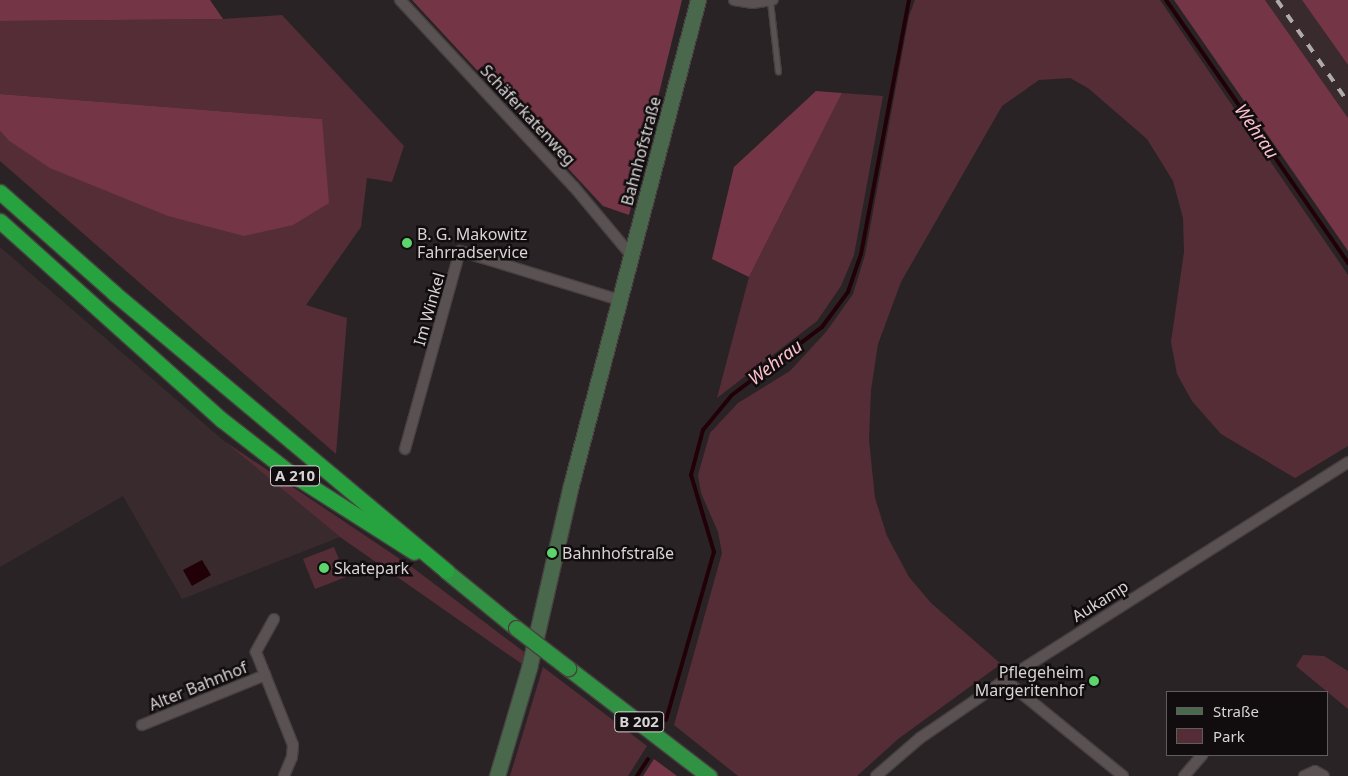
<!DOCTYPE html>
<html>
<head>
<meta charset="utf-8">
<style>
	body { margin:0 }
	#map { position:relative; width:1348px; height:776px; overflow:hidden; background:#2a2325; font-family:"Noto Sans",sans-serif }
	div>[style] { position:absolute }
	.built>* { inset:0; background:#392b2d }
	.green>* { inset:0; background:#552d37 }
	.forest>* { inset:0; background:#743646 }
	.water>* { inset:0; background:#210008 }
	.stream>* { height:4px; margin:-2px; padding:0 2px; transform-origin:2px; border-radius:2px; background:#210008 }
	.roads { filter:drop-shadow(1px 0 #464041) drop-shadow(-1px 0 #464041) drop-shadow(0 1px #464041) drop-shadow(0 -1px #464041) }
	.service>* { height:5px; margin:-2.5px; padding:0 2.5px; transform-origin:2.5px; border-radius:2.5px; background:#595152 }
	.minor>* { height:10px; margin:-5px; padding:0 5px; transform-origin:5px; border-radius:5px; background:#595152 }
	.secondary>* { height:15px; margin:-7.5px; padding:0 7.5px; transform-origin:7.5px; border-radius:7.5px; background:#4a694c }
	.trunk>* { height:15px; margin:-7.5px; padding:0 7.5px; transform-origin:7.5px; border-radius:7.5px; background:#309242 }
	.motorway>* { height:15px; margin:-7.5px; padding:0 7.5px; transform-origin:7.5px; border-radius:7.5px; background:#26a23e }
	.rail>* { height:4px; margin-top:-2px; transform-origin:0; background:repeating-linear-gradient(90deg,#afaaab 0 9px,transparent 0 18px) }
	.bridges { filter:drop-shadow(1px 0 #464041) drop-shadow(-1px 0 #464041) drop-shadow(0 1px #464041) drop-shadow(0 -1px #464041) }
	.trunk-bridge>* { height:15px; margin:-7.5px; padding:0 7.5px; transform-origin:7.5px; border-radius:7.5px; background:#309242 }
	.dots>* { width:14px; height:14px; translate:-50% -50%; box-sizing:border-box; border:2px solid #110d0e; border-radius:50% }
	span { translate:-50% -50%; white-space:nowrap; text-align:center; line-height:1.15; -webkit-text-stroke:5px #110d0e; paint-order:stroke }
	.shield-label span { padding:1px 4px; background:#110d0e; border:1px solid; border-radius:4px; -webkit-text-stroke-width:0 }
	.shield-label { font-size:15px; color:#d8d3d4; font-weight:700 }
	.street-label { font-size:16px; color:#d8d3d4 }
	.poi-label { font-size:16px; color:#d8d3d4 }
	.left { translate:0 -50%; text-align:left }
	.right { translate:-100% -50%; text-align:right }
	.water-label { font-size:18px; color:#fdc1cd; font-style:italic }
	.legend { position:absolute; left:1166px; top:691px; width:162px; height:65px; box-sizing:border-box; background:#110d0e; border:1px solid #615c5d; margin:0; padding:6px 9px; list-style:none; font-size:15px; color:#d8d3d4 }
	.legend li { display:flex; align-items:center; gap:10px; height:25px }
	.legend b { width:25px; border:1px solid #615c5d }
</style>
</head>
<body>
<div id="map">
	<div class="built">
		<div style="clip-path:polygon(1265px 0,1302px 0,1348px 65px,1348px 118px)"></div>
		<div style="clip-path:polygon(0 247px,224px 441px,340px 537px,182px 599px,123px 496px,0 567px)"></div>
	</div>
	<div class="green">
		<div style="clip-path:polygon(915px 0,1160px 0,1348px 275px,1348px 446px,1295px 478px,1221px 434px,1192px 401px,1177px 374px,1171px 342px,1184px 252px,1183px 218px,1173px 181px,1147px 139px,1088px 88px,1070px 78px,1039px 80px,1002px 106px,901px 282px,878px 344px,871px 390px,869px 440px,875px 498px,887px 536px,909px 577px,931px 603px,1001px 664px,898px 739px,857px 776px,738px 776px,674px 725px,722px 553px,718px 532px,701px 493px,698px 475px,710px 433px,738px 403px,790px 371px,826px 332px,853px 294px,865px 255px,909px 16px)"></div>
		<div style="clip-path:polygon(282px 15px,404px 146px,392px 182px,367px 178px,361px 227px,306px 305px,347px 318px,336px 454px,0 161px,0 131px,8px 140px,322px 119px,0 94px,0 21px,223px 19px)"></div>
		<div style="clip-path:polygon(842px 93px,883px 96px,854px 255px,841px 286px,817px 321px,717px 398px,749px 277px)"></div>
		<div style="clip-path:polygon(224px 441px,412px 567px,524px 652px,522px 664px,340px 537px)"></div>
		<div style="clip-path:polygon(334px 547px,346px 577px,315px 589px,303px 559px)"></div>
		<div style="clip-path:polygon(1303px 655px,1324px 656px,1348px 671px,1348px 709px,1296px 666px)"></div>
		<div style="clip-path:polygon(543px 667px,647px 746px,628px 776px,510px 776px)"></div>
	</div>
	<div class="forest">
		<div style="clip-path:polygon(0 0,210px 0,223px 19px,0 21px)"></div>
		<div style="clip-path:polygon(412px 0,682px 0,629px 215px,603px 206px)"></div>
		<div style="clip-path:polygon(1174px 0,1265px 0,1348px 118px,1348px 251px)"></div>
		<div style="clip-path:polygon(1302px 0,1348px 0,1348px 65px)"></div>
		<div style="clip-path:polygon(816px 91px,842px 93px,749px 277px,712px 259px,734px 167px)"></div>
		<div style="clip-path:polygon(0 94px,322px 119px,329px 203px,293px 225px,244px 236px,168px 216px,50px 168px,8px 140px,0 131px)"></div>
		<div style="clip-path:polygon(654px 759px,677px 776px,643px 776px)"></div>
	</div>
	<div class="water">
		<div style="clip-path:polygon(202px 560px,211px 575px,192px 586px,183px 570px)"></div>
	</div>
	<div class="stream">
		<div style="left:1166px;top:0;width:320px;rotate:55.3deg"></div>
		<div style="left:666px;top:720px;width:175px;rotate:-74.1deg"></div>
		<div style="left:714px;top:552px;width:80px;rotate:-106.6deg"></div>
		<div style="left:691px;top:475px;width:47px;rotate:-75.1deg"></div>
		<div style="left:703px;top:430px;width:45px;rotate:-50.4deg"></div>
		<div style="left:732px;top:395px;width:113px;rotate:-37.1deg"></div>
		<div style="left:822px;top:327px;width:44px;rotate:-53.4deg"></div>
		<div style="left:848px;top:292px;width:40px;rotate:-71.1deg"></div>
		<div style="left:861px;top:254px;width:258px;rotate:-79.3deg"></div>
		<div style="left:637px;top:776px;width:20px;rotate:-57deg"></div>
	</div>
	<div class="roads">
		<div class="service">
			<div style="left:770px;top:1px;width:71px;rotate:83.6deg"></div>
		</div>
		<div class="minor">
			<div style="left:400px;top:0;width:255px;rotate:47.1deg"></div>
			<div style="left:574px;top:187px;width:87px;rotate:50.1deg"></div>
			<div style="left:734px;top:0;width:19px;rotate:9deg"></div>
			<div style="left:753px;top:3px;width:20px;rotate:-9deg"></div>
			<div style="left:405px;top:449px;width:205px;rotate:-74.5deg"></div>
			<div style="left:460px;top:251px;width:166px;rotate:17.1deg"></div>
			<div style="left:274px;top:619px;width:38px;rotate:119deg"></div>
			<div style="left:256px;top:652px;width:100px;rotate:68.3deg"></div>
			<div style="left:293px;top:745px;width:12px;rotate:95deg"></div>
			<div style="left:292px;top:757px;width:21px;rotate:113deg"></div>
			<div style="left:1005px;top:680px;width:152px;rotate:39.1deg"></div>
			<div style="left:142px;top:725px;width:133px;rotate:-22.1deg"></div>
			<div style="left:876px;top:776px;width:58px;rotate:-40.8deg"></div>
			<div style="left:920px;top:738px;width:103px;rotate:-34.3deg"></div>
			<div style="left:1005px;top:680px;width:406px;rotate:-32.4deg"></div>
			<div style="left:1184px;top:776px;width:28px;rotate:-49deg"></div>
			<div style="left:1304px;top:776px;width:12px;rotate:-24deg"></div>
			<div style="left:1315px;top:771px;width:10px;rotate:29deg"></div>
		</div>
		<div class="secondary">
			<div style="left:497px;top:776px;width:113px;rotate:-73.5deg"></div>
			<div style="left:529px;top:668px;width:188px;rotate:-77.1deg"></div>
			<div style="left:571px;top:485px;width:501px;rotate:-75.33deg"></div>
		</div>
		<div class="trunk">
			<div style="left:446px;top:571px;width:90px;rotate:39.2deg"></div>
			<div style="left:568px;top:668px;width:178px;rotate:37.5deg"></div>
		</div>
		<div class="motorway">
			<div style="left:0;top:192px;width:152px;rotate:41.5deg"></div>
			<div style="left:114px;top:293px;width:433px;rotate:39.9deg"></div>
			<div style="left:0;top:221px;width:298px;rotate:41.9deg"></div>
			<div style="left:222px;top:420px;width:86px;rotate:37.9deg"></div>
			<div style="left:290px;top:473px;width:147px;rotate:32.5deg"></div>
		</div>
	</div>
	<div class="rail">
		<div style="left:1277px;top:0;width:124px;rotate:55.2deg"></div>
	</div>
	<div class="bridges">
		<div class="trunk-bridge">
			<div style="left:516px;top:628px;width:66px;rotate:37.6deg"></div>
		</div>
	</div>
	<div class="dots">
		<div style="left:407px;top:243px;background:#5dd56c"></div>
		<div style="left:552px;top:553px;background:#5dd56c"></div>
		<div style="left:324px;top:568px;background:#5dd56c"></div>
		<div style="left:1094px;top:681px;background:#5dd56c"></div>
	</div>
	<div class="shield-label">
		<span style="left:295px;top:476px">A 210</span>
		<span style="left:639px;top:722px">B 202</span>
	</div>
	<div class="street-label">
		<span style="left:528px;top:115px;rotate:47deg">Schäferkatenweg</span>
		<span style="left:641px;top:151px;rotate:-75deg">Bahnhofstraße</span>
		<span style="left:429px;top:309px;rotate:-74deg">Im Winkel</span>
		<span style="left:1100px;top:601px;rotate:-32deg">Aukamp</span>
		<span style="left:198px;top:686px;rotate:-22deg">Alter Bahnhof</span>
	</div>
	<div class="poi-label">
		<span class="left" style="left:417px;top:243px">B. G. Makowitz<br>Fahrradservice</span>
		<span class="left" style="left:562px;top:553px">Bahnhofstraße</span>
		<span class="left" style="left:334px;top:568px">Skatepark</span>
		<span class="right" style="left:1084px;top:681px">Pflegeheim<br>Margeritenhof</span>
	</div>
	<div class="water-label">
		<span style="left:1257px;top:131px;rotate:55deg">Wehrau</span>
		<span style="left:775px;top:362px;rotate:-37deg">Wehrau</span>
	</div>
	<ul class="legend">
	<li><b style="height:6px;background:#4a694c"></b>Straße</li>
	<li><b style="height:14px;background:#552d37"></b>Park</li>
	</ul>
</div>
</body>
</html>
